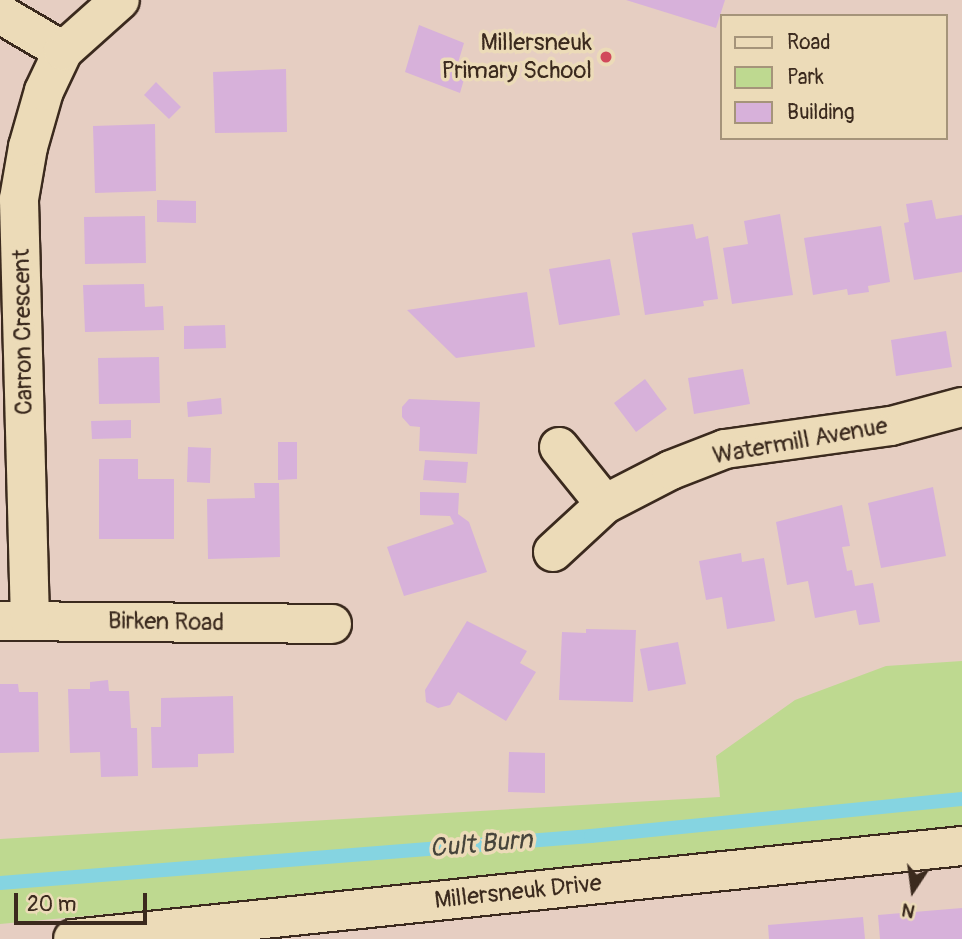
<!DOCTYPE html>
<html>
<head>
<meta charset="utf-8">
<style>
	body { margin:0 }
	#map { position:relative; width:962px; height:939px; overflow:hidden; background:#e6cec2; font-family:Pangolin,sans-serif }
	div>[style] { position:absolute }
	.green>* { inset:0; background:#bed990 }
	.stream>* { height:14px; margin:-7px; padding:0 7px; transform-origin:7px; border-radius:7px; background:#85d4e1 }
	.building>* { inset:0; background:#d7b1da }
	.roads { filter:drop-shadow(2px 0 #3b2a1e) drop-shadow(-2px 0 #3b2a1e) drop-shadow(0 2px #3b2a1e) drop-shadow(0 -2px #3b2a1e) }
	.minor>* { height:38px; margin:-19px; padding:0 19px; transform-origin:19px; border-radius:19px; background:#ecdbb8 }
	.dots>* { width:19px; height:19px; translate:-50% -50%; box-sizing:border-box; border:4px solid #ecdbb8; border-radius:50% }
	span { translate:-50% -50%; white-space:nowrap; text-align:center; line-height:1.15; -webkit-text-stroke:7px #ecdbb8; paint-order:stroke }
	.poi-label { font-size:24px; color:#3b2a1e }
	.right { translate:-100% -50%; text-align:right }
	.street-label { font-size:24px; color:#3b2a1e }
	.water-label { font-size:26px; color:#46443b; font-style:italic }
	.legend { position:absolute; left:720px; top:14px; width:228px; height:126px; box-sizing:border-box; background:#ecdbb8; border:2px solid #a5947a; margin:0; padding:9px 12px; list-style:none; font-size:21px; color:#3b2a1e }
	.legend li { display:flex; align-items:center; gap:14px; height:35px }
	.legend b { width:35px; border:2px solid #a5947a }
	.north { position:absolute; left:878px; top:855px; width:70px; height:70px; -webkit-text-stroke:5px #ecdbb8; paint-order:stroke; rotate:193deg; font-size:19px; font-weight:700; line-height:28px; text-align:center; color:#3b2a1e }
	.north::after { content:''; display:block; margin:auto; width:24px; height:32px; background:#3b2a1e; clip-path:polygon(50% 0,100% 100%,50% 72%,0 100%) }
	.scale { position:absolute; left:14px; top:893px; width:133px; height:32px; box-sizing:border-box; border:4px solid #3b2a1e; border-top:0; padding-left:9px; font-size:21px; line-height:24px; white-space:nowrap; color:#3b2a1e; -webkit-text-stroke:5px #ecdbb8; paint-order:stroke }
</style>
</head>
<body>
<div id="map">
	<div class="green">
		<div style="clip-path:polygon(962px 661px,962px 835px,0 924px,0 839px,720px 797px,716px 756px,795px 700px,886px 666px)"></div>
	</div>
	<div class="stream">
		<div style="left:0;top:883px;width:593px;rotate:-4.55deg"></div>
		<div style="left:591px;top:836px;width:373px;rotate:-5.7deg"></div>
	</div>
	<div class="building">
		<div style="clip-path:polygon(626px 0,725px 0,716px 28px)"></div>
		<div style="clip-path:polygon(419px 25px,464px 43px,457px 66px,467px 69px,460px 93px,405px 72px)"></div>
		<div style="clip-path:polygon(286px 69px,287px 132px,215px 133px,213px 72px)"></div>
		<div style="clip-path:polygon(156px 82px,181px 107px,169px 119px,144px 95px)"></div>
		<div style="clip-path:polygon(155px 124px,156px 191px,95px 193px,93px 126px)"></div>
		<div style="clip-path:polygon(157px 200px,196px 201px,196px 223px,157px 222px)"></div>
		<div style="clip-path:polygon(932px 200px,936px 219px,962px 215px,962px 272px,914px 280px,904px 223px,909px 222px,906px 204px)"></div>
		<div style="clip-path:polygon(780px 214px,793px 295px,732px 304px,723px 248px,748px 244px,744px 221px)"></div>
		<div style="clip-path:polygon(145px 216px,146px 263px,85px 264px,84px 217px)"></div>
		<div style="clip-path:polygon(693px 224px,696px 239px,708px 236px,718px 299px,703px 301px,704px 306px,645px 315px,632px 233px)"></div>
		<div style="clip-path:polygon(881px 226px,890px 282px,868px 286px,869px 292px,848px 295px,847px 289px,813px 295px,804px 238px)"></div>
		<div style="clip-path:polygon(610px 259px,620px 315px,559px 325px,549px 269px)"></div>
		<div style="clip-path:polygon(144px 284px,145px 307px,163px 306px,164px 330px,85px 332px,83px 285px)"></div>
		<div style="clip-path:polygon(527px 292px,535px 347px,456px 358px,407px 310px)"></div>
		<div style="clip-path:polygon(225px 325px,226px 348px,184px 349px,184px 326px)"></div>
		<div style="clip-path:polygon(946px 331px,952px 367px,896px 376px,891px 340px)"></div>
		<div style="clip-path:polygon(159px 357px,160px 403px,99px 404px,98px 358px)"></div>
		<div style="clip-path:polygon(743px 369px,750px 404px,694px 414px,688px 378px)"></div>
		<div style="clip-path:polygon(645px 379px,667px 409px,636px 432px,614px 403px)"></div>
		<div style="clip-path:polygon(221px 398px,222px 414px,188px 417px,187px 402px)"></div>
		<div style="clip-path:polygon(409px 399px,480px 402px,477px 454px,419px 451px,420px 427px,410px 426px,402px 417px,402px 407px)"></div>
		<div style="clip-path:polygon(131px 420px,131px 438px,92px 439px,91px 421px)"></div>
		<div style="clip-path:polygon(278px 442px,297px 442px,297px 479px,278px 480px)"></div>
		<div style="clip-path:polygon(188px 447px,211px 448px,210px 483px,187px 482px)"></div>
		<div style="clip-path:polygon(99px 459px,138px 459px,138px 479px,174px 479px,174px 539px,99px 539px)"></div>
		<div style="clip-path:polygon(425px 460px,468px 462px,466px 483px,423px 480px)"></div>
		<div style="clip-path:polygon(254px 483px,279px 483px,280px 557px,208px 559px,207px 499px,255px 498px)"></div>
		<div style="clip-path:polygon(933px 487px,946px 556px,881px 568px,868px 503px)"></div>
		<div style="clip-path:polygon(420px 492px,459px 493px,458px 514px,469px 522px,487px 572px,404px 596px,387px 547px,454px 524px,450px 516px,420px 515px)"></div>
		<div style="clip-path:polygon(842px 505px,850px 546px,842px 547px,847px 571px,852px 570px,855px 586px,873px 583px,880px 622px,859px 625px,856px 610px,815px 618px,808px 581px,787px 585px,776px 522px)"></div>
		<div style="clip-path:polygon(741px 553px,742px 562px,764px 558px,775px 621px,727px 629px,722px 597px,706px 600px,699px 561px)"></div>
		<div style="clip-path:polygon(467px 621px,527px 651px,520px 663px,536px 672px,506px 721px,458px 692px,450px 705px,438px 708px,426px 702px,425px 690px)"></div>
		<div style="clip-path:polygon(586px 629px,636px 630px,633px 702px,559px 700px,562px 632px,586px 633px)"></div>
		<div style="clip-path:polygon(678px 642px,686px 684px,648px 691px,640px 649px)"></div>
		<div style="clip-path:polygon(108px 680px,109px 691px,129px 691px,131px 728px,137px 728px,138px 776px,101px 777px,100px 752px,70px 753px,68px 689px,90px 689px,90px 682px)"></div>
		<div style="clip-path:polygon(0 684px,18px 684px,19px 692px,38px 692px,39px 752px,0 753px)"></div>
		<div style="clip-path:polygon(233px 696px,234px 753px,198px 754px,198px 767px,152px 768px,151px 727px,161px 727px,161px 698px)"></div>
		<div style="clip-path:polygon(509px 752px,545px 753px,545px 793px,508px 792px)"></div>
		<div style="clip-path:polygon(962px 908px,962px 939px,880px 939px,878px 915px)"></div>
		<div style="clip-path:polygon(863px 917px,865px 939px,769px 939px,768px 925px)"></div>
	</div>
	<div class="roads">
		<div class="minor">
			<div style="left:0;top:14px;width:73px;rotate:30.4deg"></div>
			<div style="left:559px;top:447px;width:73px;rotate:51.1deg"></div>
			<div style="left:553px;top:552px;width:71px;rotate:-42.7deg"></div>
			<div style="left:605px;top:504px;width:74px;rotate:-27.3deg"></div>
			<div style="left:671px;top:470px;width:58px;rotate:-21.3deg"></div>
			<div style="left:725px;top:449px;width:168px;rotate:-7.9deg"></div>
			<div style="left:891px;top:426px;width:73px;rotate:-15deg"></div>
			<div style="left:0;top:621px;width:332px;rotate:0.5deg"></div>
			<div style="left:30px;top:621px;width:422px;rotate:-91.5deg"></div>
			<div style="left:19px;top:199px;width:53px;rotate:-80.2deg"></div>
			<div style="left:28px;top:147px;width:58px;rotate:-74.1deg"></div>
			<div style="left:44px;top:91px;width:44px;rotate:-64.6deg"></div>
			<div style="left:63px;top:51px;width:76px;rotate:-41.8deg"></div>
			<div style="left:73px;top:939px;width:894px;rotate:-5.97deg"></div>
		</div>
	</div>
	<div class="dots">
		<div style="left:606px;top:57px;background:#d1495b"></div>
	</div>
	<div class="poi-label">
		<span class="right" style="left:592px;top:57px">Millersneuk<br>Primary School</span>
	</div>
	<div class="street-label">
		<span style="left:23px;top:332px;rotate:-91deg">Carron Crescent</span>
		<span style="left:800px;top:441px;rotate:-10deg">Watermill Avenue</span>
		<span style="left:166px;top:622px;rotate:1deg">Birken Road</span>
		<span style="left:518px;top:892px;rotate:-6deg">Millersneuk Drive</span>
	</div>
	<div class="water-label">
		<span style="left:481px;top:845px;rotate:-5deg">Cult Burn</span>
	</div>
	<ul class="legend">
	<li><b style="height:9px;background:#ecdbb8"></b>Road</li>
	<li><b style="height:19px;background:#bed990"></b>Park</li>
	<li><b style="height:19px;background:#d7b1da"></b>Building</li>
	</ul>
	<div class="north">N</div>
	<div class="scale">20 m</div>
</div>
</body>
</html>
